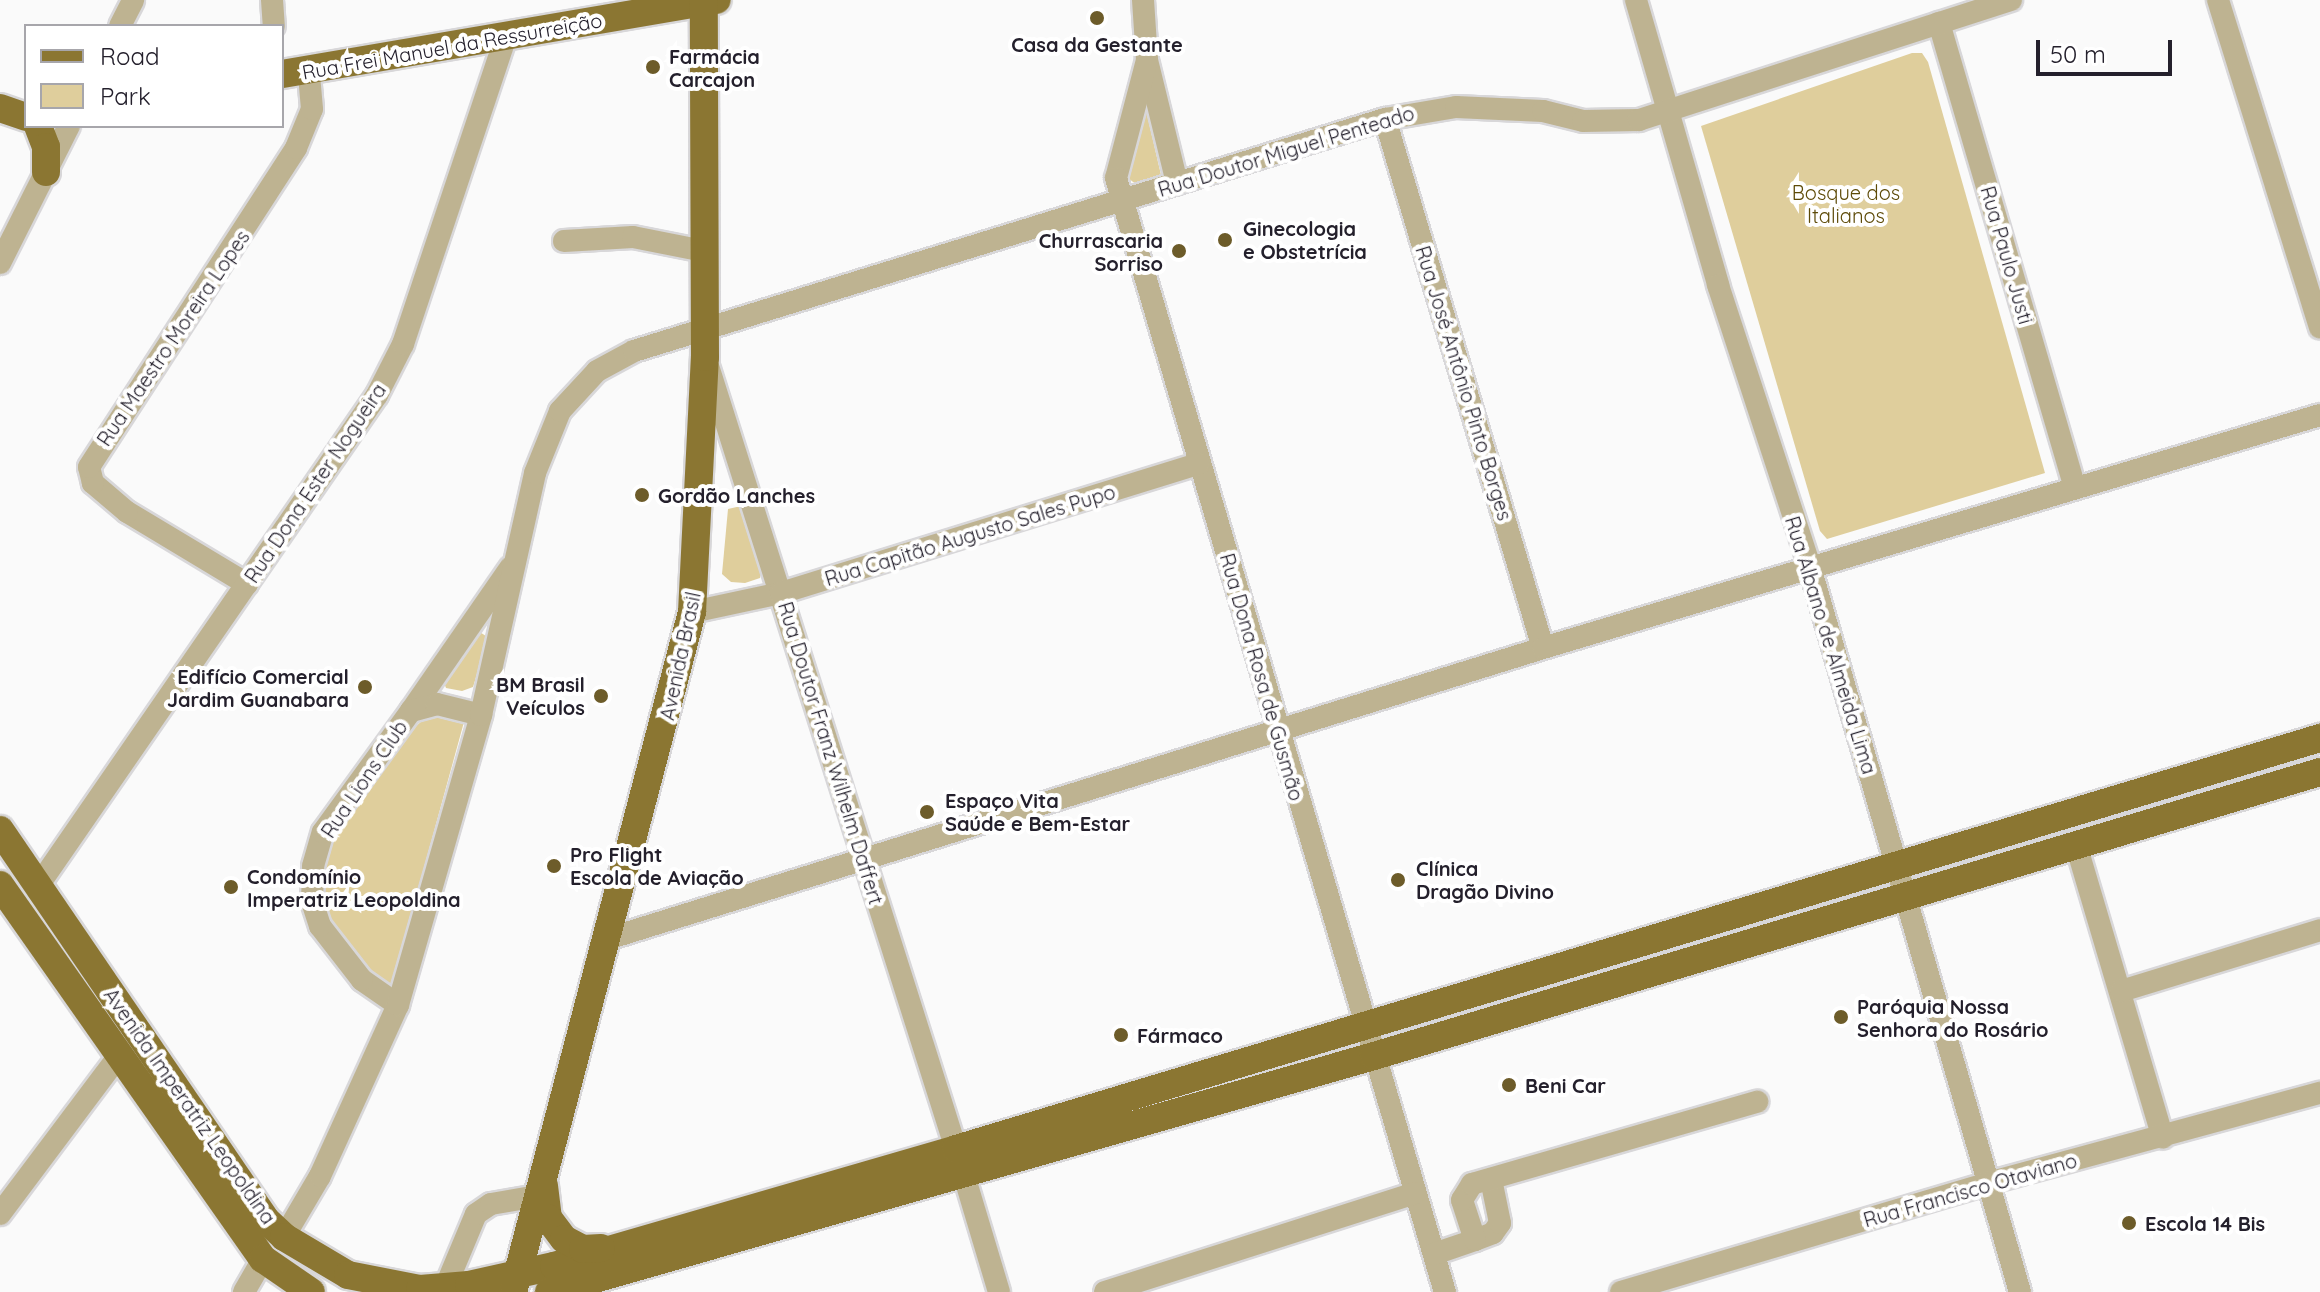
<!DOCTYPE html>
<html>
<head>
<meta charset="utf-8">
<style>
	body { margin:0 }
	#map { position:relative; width:2320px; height:1292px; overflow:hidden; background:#fafafa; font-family:Quicksand,sans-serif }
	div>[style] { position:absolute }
	.green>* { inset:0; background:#dfce9c }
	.roads { filter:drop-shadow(2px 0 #d8d7d9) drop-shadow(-2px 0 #d8d7d9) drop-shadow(0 2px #d8d7d9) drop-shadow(0 -2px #d8d7d9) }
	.minor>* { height:22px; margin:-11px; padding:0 11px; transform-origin:11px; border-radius:11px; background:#beb391 }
	.major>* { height:28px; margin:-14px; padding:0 14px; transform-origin:14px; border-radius:14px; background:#8b7632 }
	.dots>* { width:22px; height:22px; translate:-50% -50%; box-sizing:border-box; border:4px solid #fff; border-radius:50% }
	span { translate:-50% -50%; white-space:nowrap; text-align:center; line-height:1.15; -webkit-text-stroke:8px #fff; paint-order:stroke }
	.poi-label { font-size:20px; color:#24202c; font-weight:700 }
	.left { translate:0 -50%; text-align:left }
	.right { translate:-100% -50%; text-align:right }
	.street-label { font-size:20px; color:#24202c }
	.park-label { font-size:20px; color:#5d4a07 }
	.legend { position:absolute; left:24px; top:24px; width:260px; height:104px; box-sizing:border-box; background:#fff; border:2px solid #a7a6ab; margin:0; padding:10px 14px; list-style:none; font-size:24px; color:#24202c }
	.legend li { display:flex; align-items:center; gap:16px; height:40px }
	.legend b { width:40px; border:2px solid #a7a6ab }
	.scale { position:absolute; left:2036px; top:40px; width:136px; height:36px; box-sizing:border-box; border:4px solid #24202c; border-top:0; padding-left:10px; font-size:24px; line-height:28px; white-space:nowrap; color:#24202c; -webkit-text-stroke:6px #fff; paint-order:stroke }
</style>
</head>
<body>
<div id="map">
	<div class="green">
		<div style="clip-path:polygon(1912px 53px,1922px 53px,1928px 62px,2045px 473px,1827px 539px,1820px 531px,1701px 126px)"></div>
		<div style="clip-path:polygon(1143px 97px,1161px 175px,1137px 185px,1128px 178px)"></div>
		<div style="clip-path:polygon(741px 506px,762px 569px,760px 578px,745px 583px,731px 582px,722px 574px,728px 509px)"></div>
		<div style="clip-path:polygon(478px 631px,486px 636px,485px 648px,473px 687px,462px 691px,446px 688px,442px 678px)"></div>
		<div style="clip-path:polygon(458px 712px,464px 722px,396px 970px,391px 983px,383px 985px,349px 950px,328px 917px,323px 890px,328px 848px,351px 808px,415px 727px,430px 714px)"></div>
	</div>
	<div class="roads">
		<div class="minor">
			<div style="left:272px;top:0;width:26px;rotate:86deg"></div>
			<div style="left:1143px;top:0;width:60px;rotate:86.2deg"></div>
			<div style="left:1147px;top:60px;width:127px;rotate:76.3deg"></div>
			<div style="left:1636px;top:0;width:297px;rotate:73.9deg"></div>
			<div style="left:1718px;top:285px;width:297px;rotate:71.9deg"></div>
			<div style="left:1810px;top:567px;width:755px;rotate:73.85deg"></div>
			<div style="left:2218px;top:0;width:343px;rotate:72.7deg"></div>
			<div style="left:1939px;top:23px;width:484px;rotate:73.7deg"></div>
			<div style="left:120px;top:26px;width:29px;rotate:-63deg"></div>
			<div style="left:1147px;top:60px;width:122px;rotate:104.7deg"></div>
			<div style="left:1116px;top:178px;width:1162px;rotate:73.55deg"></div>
			<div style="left:1385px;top:119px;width:552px;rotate:73.37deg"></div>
			<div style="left:564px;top:241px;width:69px;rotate:-3.3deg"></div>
			<div style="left:633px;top:237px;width:72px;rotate:11.2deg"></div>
			<div style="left:0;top:263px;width:153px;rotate:-63.3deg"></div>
			<div style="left:709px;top:369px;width:818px;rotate:72.43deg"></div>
			<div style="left:247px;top:584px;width:140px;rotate:-149deg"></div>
			<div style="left:127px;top:512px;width:45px;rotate:-139.5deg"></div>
			<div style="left:93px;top:483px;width:16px;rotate:-104deg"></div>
			<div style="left:89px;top:467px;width:380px;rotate:-57deg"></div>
			<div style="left:296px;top:148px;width:42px;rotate:-67.7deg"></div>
			<div style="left:312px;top:109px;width:38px;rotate:-95deg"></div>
			<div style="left:692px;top:612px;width:91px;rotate:-12.1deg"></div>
			<div style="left:781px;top:593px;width:437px;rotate:-17.2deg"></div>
			<div style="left:411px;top:711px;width:174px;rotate:-55.3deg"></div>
			<div style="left:2077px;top:848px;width:302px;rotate:73.5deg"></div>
			<div style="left:38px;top:886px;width:597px;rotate:-55.38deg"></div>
			<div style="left:377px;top:395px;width:57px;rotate:-63deg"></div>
			<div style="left:403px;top:344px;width:324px;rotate:-71.5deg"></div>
			<div style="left:604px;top:940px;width:983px;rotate:-17.27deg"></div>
			<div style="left:1543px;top:648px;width:811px;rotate:-16.69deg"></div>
			<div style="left:2121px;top:991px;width:208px;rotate:-17deg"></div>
			<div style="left:398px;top:1005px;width:44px;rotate:-145.2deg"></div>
			<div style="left:362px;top:980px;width:68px;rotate:-127.9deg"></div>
			<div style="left:320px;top:926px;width:26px;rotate:-108deg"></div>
			<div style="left:312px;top:901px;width:35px;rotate:-88deg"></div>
			<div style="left:313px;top:866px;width:35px;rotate:-74deg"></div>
			<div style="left:323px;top:832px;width:150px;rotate:-54deg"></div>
			<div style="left:411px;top:711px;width:27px;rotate:-15deg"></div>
			<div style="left:437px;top:704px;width:45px;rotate:14deg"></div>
			<div style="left:963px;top:1172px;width:125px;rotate:73.3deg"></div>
			<div style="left:0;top:1214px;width:200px;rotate:-53.1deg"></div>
			<div style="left:284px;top:1237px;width:71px;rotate:-59.5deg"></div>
			<div style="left:320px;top:1176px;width:188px;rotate:-65.5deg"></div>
			<div style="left:398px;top:1005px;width:302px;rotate:-74deg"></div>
			<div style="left:481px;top:715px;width:248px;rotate:-77.4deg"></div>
			<div style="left:535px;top:473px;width:67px;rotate:-68deg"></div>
			<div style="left:560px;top:411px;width:54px;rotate:-47.2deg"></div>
			<div style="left:597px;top:371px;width:42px;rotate:-28.4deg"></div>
			<div style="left:634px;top:351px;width:786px;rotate:-17.17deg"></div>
			<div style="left:1385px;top:119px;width:72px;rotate:-9.6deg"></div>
			<div style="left:1456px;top:107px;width:87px;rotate:2.6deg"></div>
			<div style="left:1543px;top:111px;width:41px;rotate:14deg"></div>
			<div style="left:1583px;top:121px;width:56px;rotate:-1deg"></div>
			<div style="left:1639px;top:120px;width:391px;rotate:-17.9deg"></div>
			<div style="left:1475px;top:1240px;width:19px;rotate:-21deg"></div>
			<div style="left:1493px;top:1233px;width:12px;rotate:-55deg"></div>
			<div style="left:1500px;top:1223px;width:45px;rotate:-101.6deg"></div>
			<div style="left:1434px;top:1254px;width:43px;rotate:-18.9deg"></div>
			<div style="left:1475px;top:1240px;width:42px;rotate:-108deg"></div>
			<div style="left:1462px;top:1200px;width:19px;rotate:-58deg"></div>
			<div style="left:1472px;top:1184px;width:297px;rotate:-16.1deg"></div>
			<div style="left:445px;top:1288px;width:80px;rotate:-67.3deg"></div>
			<div style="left:476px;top:1214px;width:18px;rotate:-34deg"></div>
			<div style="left:491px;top:1204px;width:48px;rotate:-9.7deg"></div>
			<div style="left:244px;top:1292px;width:38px;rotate:-60deg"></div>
			<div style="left:1105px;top:1292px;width:325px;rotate:-17.7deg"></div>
			<div style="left:1621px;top:1292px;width:383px;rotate:-16.5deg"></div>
			<div style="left:1988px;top:1183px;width:344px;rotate:-15.2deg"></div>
		</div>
		<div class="major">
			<div style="left:282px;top:74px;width:441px;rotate:-9.7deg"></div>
			<div style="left:0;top:108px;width:28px;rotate:19deg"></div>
			<div style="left:38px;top:126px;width:22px;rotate:69deg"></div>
			<div style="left:46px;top:147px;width:25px;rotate:90deg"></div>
			<div style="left:0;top:830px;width:472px;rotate:55.7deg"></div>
			<div style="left:266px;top:1220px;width:25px;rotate:43deg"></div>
			<div style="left:284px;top:1237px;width:74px;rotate:30.7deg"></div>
			<div style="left:348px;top:1275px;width:73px;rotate:11deg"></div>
			<div style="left:420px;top:1289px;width:49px;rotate:-4.7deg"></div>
			<div style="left:469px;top:1285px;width:87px;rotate:-12.6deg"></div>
			<div style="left:554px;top:1266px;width:419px;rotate:-16.2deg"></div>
			<div style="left:956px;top:1149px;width:1425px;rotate:-16.77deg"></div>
			<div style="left:0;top:885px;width:457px;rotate:54.9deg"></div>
			<div style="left:263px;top:1259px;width:58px;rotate:34.5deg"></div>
			<div style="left:544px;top:1186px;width:32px;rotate:83deg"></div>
			<div style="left:548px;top:1218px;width:26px;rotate:53deg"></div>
			<div style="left:564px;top:1239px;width:21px;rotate:28deg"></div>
			<div style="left:583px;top:1249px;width:18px;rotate:-3deg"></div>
			<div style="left:514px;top:1288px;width:699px;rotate:-75.25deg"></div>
			<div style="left:692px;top:612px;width:255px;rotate:-87.1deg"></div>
			<div style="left:705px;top:357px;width:357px;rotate:-90.2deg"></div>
			<div style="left:549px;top:1292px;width:858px;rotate:-15.96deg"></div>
			<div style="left:1374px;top:1056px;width:988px;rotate:-16.71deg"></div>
		</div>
	</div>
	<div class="dots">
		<div style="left:1097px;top:18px;background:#6d5c2a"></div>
		<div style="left:653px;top:67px;background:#6d5c2a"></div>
		<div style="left:1225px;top:240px;background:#6d5c2a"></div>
		<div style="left:1179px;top:251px;background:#6d5c2a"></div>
		<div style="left:642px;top:495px;background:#6d5c2a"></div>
		<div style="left:365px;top:687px;background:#6d5c2a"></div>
		<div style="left:601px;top:696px;background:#6d5c2a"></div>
		<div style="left:927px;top:812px;background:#6d5c2a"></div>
		<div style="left:554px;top:866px;background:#6d5c2a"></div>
		<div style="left:1398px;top:880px;background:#6d5c2a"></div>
		<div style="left:231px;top:887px;background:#6d5c2a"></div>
		<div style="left:1841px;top:1017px;background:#6d5c2a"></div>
		<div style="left:1121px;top:1035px;background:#6d5c2a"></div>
		<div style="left:1509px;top:1085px;background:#6d5c2a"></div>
		<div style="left:2129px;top:1223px;background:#6d5c2a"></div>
	</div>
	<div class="poi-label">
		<span style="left:1097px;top:44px">Casa da Gestante</span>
		<span class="left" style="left:669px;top:68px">Farmácia<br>Carcajon</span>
		<span class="left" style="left:1243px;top:240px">Ginecologia<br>e Obstetrícia</span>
		<span class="right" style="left:1163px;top:252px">Churrascaria<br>Sorriso</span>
		<span class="left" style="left:658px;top:495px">Gordão Lanches</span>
		<span class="right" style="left:349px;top:688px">Edifício Comercial<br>Jardim Guanabara</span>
		<span class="right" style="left:585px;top:696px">BM Brasil<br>Veículos</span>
		<span class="left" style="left:945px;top:812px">Espaço Vita<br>Saúde e Bem-Estar</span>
		<span class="left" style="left:570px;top:866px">Pro Flight<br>Escola de Aviação</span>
		<span class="left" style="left:1416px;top:880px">Clínica<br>Dragão Divino</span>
		<span class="left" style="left:247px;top:888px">Condomínio<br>Imperatriz Leopoldina</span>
		<span class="left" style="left:1857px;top:1018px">Paróquia Nossa<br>Senhora do Rosário</span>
		<span class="left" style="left:1137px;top:1035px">Fármaco</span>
		<span class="left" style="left:1525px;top:1085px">Beni Car</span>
		<span class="left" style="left:2145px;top:1223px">Escola 14 Bis</span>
	</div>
	<div class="street-label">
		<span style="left:452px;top:46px;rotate:-10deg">Rua Frei Manuel da Ressurreição</span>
		<span style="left:1286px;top:151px;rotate:-17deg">Rua Doutor Miguel Penteado</span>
		<span style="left:2007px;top:255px;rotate:74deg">Rua Paulo Justi</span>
		<span style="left:173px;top:338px;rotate:-56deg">Rua Maestro Moreira Lopes</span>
		<span style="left:1464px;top:383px;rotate:73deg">Rua José Antônio Pinto Borges</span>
		<span style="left:315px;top:483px;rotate:-56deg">Rua Dona Ester Nogueira</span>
		<span style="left:970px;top:535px;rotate:-17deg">Rua Capitão Augusto Sales Pupo</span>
		<span style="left:1831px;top:645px;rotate:73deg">Rua Albano de Almeida Lima</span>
		<span style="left:680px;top:656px;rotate:-78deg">Avenida Brasil</span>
		<span style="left:1262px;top:677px;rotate:74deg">Rua Dona Rosa de Gusmão</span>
		<span style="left:831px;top:753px;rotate:73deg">Rua Doutor Franz Wilhelm Daffert</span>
		<span style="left:364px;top:779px;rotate:-56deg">Rua Lions Club</span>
		<span style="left:190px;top:1106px;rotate:55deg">Avenida Imperatriz Leopoldina</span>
		<span style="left:1970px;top:1190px;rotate:-16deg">Rua Francisco Otaviano</span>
	</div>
	<div class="park-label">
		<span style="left:1846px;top:204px">Bosque dos<br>Italianos</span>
	</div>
	<ul class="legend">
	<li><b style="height:10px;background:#8b7632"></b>Road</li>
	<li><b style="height:22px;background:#dfce9c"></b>Park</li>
	</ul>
	<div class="scale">50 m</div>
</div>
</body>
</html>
